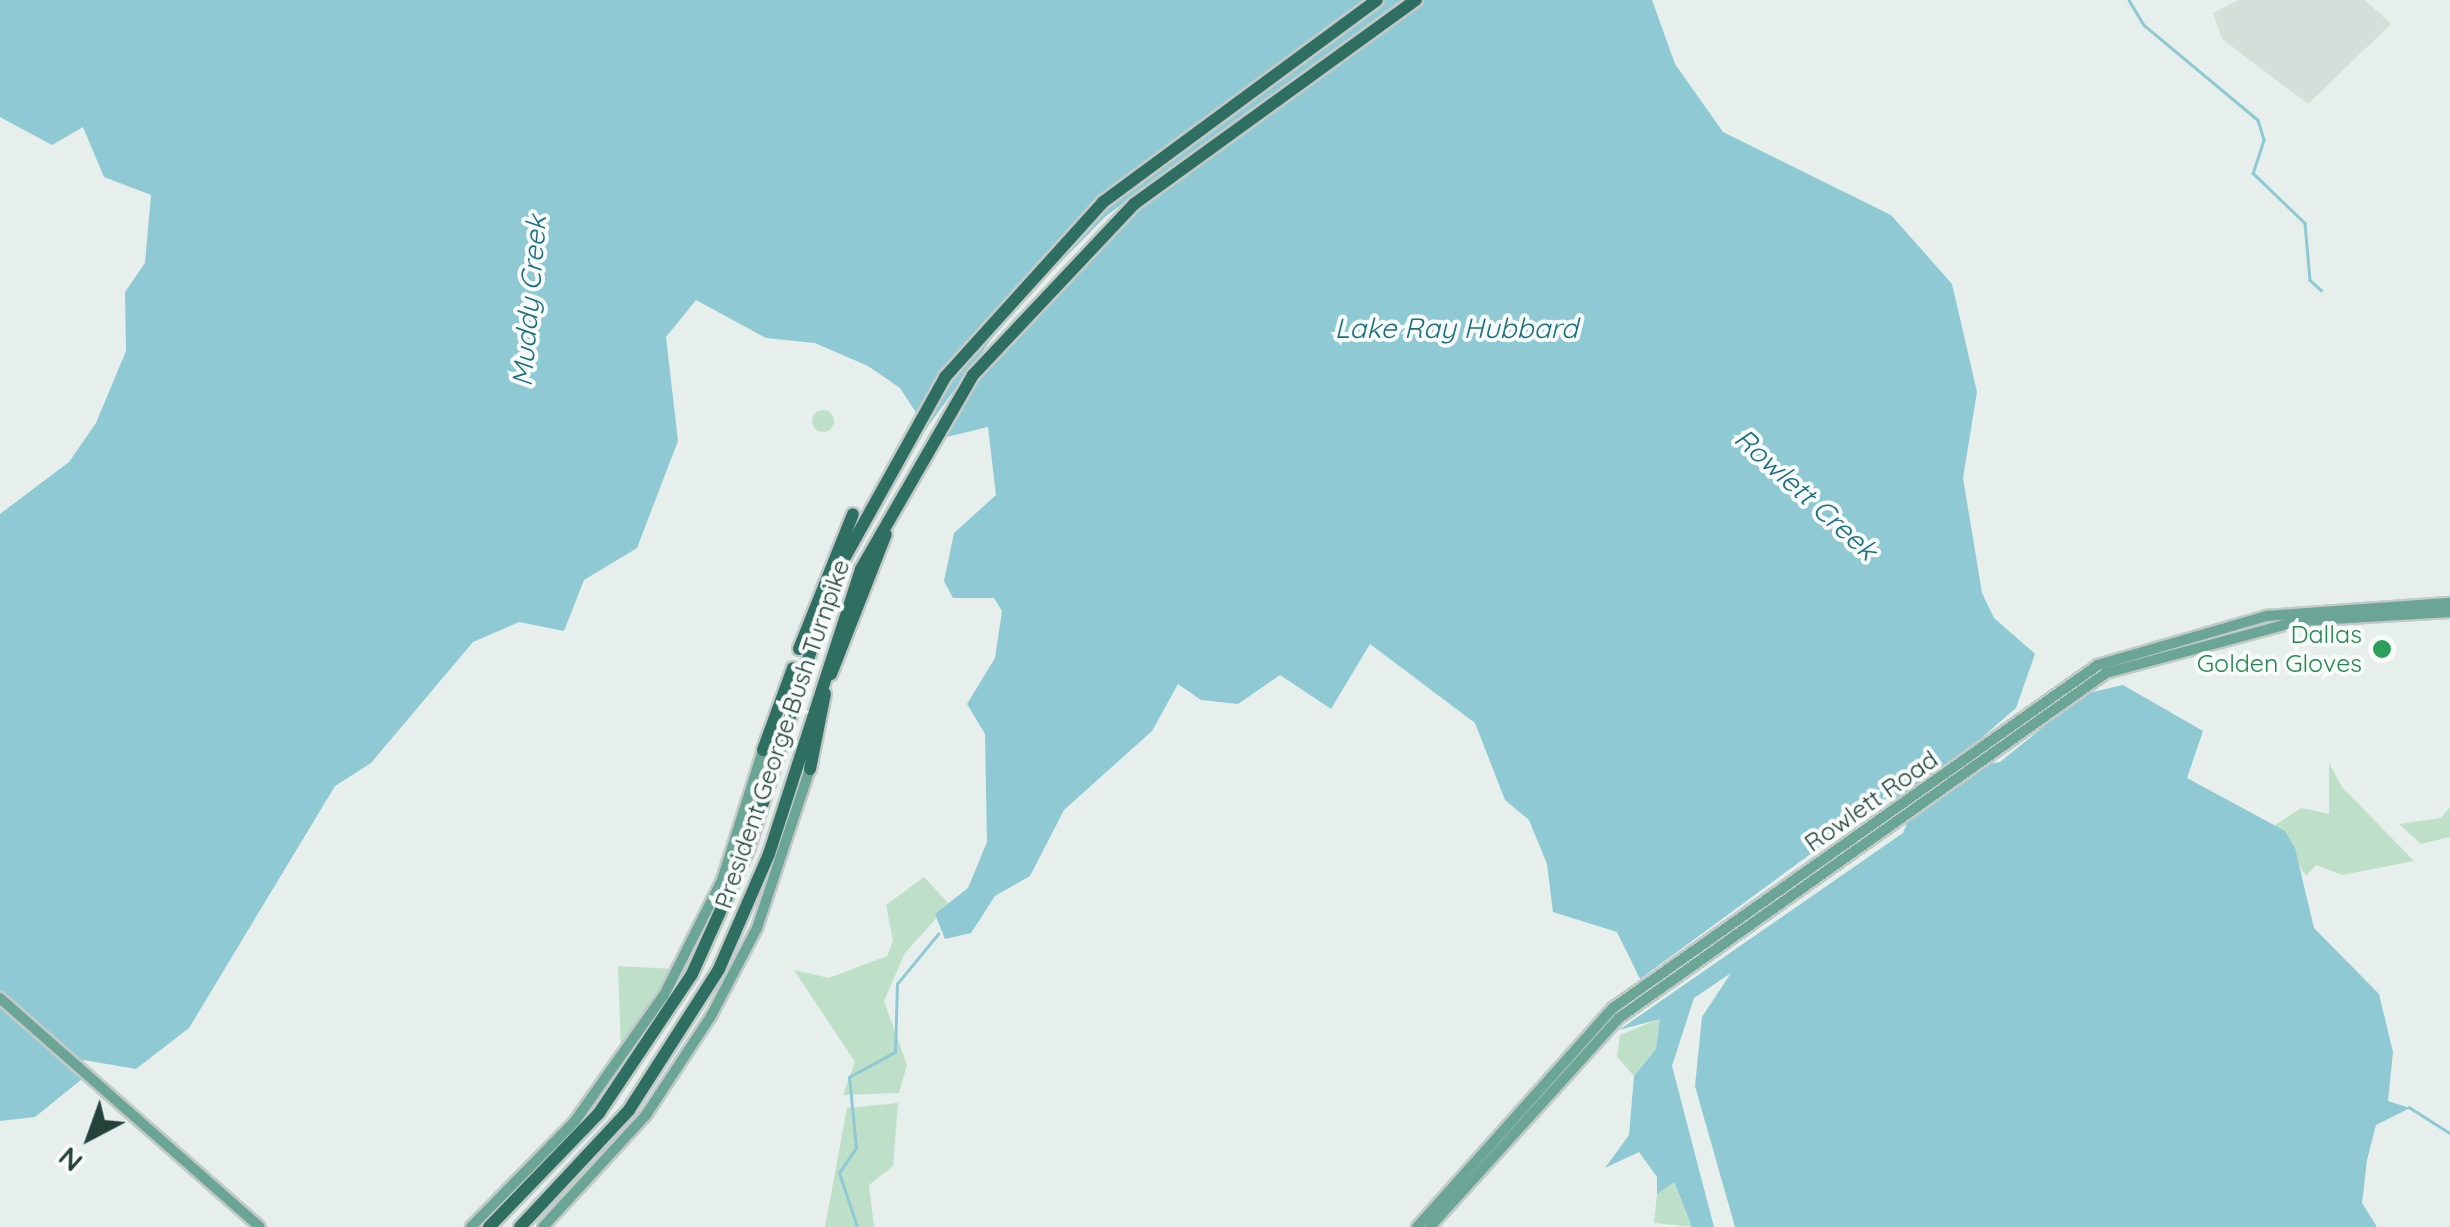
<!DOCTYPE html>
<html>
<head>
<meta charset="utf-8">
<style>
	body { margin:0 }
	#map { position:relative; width:2450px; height:1227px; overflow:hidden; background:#e6efeb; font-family:Quicksand,sans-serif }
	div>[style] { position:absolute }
	.built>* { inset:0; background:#d4dfda }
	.green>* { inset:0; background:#bfe0c8 }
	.round { border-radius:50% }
	.water>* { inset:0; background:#8ec9d4 }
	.pier>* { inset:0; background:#e6efeb }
	.stream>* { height:2.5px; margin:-1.25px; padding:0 1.25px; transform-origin:1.25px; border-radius:1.25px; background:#8ec9d4 }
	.roads { filter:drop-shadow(2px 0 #c2cac8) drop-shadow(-2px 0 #c2cac8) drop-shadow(0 2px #c2cac8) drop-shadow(0 -2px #c2cac8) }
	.major>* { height:10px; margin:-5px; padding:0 5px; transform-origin:5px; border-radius:5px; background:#6aa596 }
	.highway>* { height:12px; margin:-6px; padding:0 6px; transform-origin:6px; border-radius:6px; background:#2f6f62 }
	.dots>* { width:28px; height:28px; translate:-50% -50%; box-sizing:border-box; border:5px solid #f7fbf9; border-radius:50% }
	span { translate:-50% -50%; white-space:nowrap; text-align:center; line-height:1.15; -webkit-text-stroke:8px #f7fbf9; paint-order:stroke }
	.leisure-label { font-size:25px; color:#27864d }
	.right { translate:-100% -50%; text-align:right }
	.street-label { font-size:25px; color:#24423a }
	.water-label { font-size:28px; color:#1c6f80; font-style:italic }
	.north { position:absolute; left:40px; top:1087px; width:100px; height:100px; -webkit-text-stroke:8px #f7fbf9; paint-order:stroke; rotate:221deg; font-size:28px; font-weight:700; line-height:40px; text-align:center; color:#24423a }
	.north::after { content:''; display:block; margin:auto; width:35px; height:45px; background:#24423a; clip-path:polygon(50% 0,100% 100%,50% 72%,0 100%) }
</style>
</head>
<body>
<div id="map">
	<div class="built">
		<div style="clip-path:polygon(2238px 0,2365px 0,2391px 24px,2308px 104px,2222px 39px,2213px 13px)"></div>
	</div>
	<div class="green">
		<div class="round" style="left:812px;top:410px;width:22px;height:22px"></div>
		<div style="clip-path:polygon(2329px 763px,2342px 787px,2414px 861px,2342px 875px,2316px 865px,2306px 876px,2274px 826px,2301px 808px,2329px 814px)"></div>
		<div style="clip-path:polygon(2450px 807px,2450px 837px,2421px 844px,2399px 824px,2441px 818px)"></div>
		<div style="clip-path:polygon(924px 877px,949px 904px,905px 953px,884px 1001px,907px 1065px,899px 1093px,843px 1095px,855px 1062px,794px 970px,829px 978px,887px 956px,893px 941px,886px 905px)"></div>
		<div style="clip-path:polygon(618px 966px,675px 969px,621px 1050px)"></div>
		<div style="clip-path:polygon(1661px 1018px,1656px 1049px,1634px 1076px,1617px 1057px,1620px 1035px)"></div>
		<div style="clip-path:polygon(898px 1103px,893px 1166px,869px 1185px,874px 1227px,825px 1227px,847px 1108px)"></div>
		<div style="clip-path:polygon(1673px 1181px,1692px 1227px,1654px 1223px,1657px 1194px)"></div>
	</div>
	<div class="water">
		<div style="clip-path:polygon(0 0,1652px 0,1675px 64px,1723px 132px,1891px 215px,1952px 284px,1977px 392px,1963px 478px,1982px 593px,1994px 618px,2035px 654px,2016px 708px,1971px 747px,1987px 764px,2000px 762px,2084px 694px,2123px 685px,2203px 731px,2187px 778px,2285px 831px,2295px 848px,2314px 928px,2379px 994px,2393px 1052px,2388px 1101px,2410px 1108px,2376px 1125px,2367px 1160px,2362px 1203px,2377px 1227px,1735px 1227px,1695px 1086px,1702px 1017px,1731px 973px,1694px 998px,1672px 1066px,1714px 1227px,1692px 1227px,1674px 1182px,1657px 1194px,1657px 1177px,1639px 1152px,1605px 1168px,1629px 1135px,1634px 1076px,1656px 1049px,1660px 1019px,1619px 1030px,1903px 833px,1909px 818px,1887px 798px,1640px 979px,1617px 932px,1553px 912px,1547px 864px,1529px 820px,1505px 800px,1475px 723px,1370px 644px,1331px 709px,1280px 675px,1238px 704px,1201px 700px,1178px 684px,1152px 731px,1064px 810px,1030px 876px,995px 896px,971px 933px,945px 939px,935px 914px,968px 888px,987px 842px,985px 734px,967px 704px,995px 658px,1002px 611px,994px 598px,953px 598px,944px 581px,954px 533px,996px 495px,988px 427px,934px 440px,900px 388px,868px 366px,815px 343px,766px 338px,696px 300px,666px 337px,678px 441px,637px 548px,584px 580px,564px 631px,519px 622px,473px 642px,371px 763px,335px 786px,189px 1028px,136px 1069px,78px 1059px,0 990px,0 514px,69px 462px,96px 423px,126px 351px,125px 292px,145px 263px,151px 195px,104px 177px,83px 127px,52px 145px,0 117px)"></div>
		<div style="clip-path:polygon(0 1007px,82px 1079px,35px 1117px,0 1121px)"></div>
	</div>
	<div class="pier">
		<div style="clip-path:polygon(1401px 0,1423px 0,1114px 226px,969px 389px,933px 445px,920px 437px,1009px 315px,1106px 216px)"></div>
	</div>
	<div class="stream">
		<div style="left:2129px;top:0;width:29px;rotate:59deg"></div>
		<div style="left:2144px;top:25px;width:148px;rotate:39.8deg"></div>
		<div style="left:2258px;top:120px;width:21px;rotate:73deg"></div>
		<div style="left:2264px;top:140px;width:35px;rotate:108deg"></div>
		<div style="left:2253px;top:173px;width:72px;rotate:43.9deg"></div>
		<div style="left:2305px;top:223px;width:57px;rotate:85deg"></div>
		<div style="left:2310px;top:280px;width:15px;rotate:42deg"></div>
		<div style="left:2409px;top:1107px;width:49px;rotate:32.4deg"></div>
		<div style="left:857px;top:1227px;width:57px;rotate:-108.4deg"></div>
		<div style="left:839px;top:1173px;width:30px;rotate:-56deg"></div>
		<div style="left:856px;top:1148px;width:71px;rotate:-95.6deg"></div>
		<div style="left:849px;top:1077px;width:52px;rotate:-28.5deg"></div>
		<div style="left:895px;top:1052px;width:68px;rotate:-88.3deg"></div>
		<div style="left:897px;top:984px;width:65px;rotate:-50.6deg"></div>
	</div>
	<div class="roads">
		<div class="major">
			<div style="left:0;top:998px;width:346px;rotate:41.4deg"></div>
			<div style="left:471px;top:1227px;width:148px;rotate:-45.5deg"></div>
			<div style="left:575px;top:1121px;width:154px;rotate:-54.8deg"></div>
			<div style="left:664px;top:995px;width:129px;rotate:-63.2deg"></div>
			<div style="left:722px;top:880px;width:136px;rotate:-72.5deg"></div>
			<div style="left:543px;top:1227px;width:152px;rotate:-47.4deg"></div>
			<div style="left:646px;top:1115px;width:118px;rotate:-56.7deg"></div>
			<div style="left:711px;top:1016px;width:99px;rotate:-62.4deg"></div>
			<div style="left:757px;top:928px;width:168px;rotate:-71.6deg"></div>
			<div style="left:1417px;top:1227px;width:294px;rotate:-48.2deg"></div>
			<div style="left:1613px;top:1008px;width:594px;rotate:-35.27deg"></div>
			<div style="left:2098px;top:665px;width:176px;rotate:-16.2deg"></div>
			<div style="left:2267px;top:616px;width:183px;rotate:-4.1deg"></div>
			<div style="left:1430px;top:1227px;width:282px;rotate:-47.9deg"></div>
			<div style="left:1619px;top:1018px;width:597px;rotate:-35.31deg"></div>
			<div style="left:2106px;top:673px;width:200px;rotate:-15.1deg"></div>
			<div style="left:2299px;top:621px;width:151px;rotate:-3.4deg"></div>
		</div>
		<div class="highway">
			<div style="left:799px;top:649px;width:145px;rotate:-68.2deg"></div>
			<div style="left:831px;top:674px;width:150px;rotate:-68.6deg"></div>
			<div style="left:763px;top:750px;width:87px;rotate:-69.9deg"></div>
			<div style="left:810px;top:769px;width:77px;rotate:-78.8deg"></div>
			<div style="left:489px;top:1227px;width:158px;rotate:-46deg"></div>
			<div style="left:599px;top:1113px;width:167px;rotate:-56.2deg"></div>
			<div style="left:692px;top:974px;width:139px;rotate:-65.8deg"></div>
			<div style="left:749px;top:847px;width:285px;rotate:-72.5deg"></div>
			<div style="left:835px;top:575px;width:227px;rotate:-60.9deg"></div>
			<div style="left:945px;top:377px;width:236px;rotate:-47.9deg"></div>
			<div style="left:1103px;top:202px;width:340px;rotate:-36.4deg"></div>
			<div style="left:520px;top:1227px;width:160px;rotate:-47deg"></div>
			<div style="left:629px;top:1110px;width:167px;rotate:-57.4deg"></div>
			<div style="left:719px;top:969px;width:125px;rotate:-66.5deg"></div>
			<div style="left:769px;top:854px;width:299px;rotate:-72.1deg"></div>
			<div style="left:861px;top:569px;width:224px;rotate:-60deg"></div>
			<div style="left:973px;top:375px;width:235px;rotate:-46.7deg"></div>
			<div style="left:1134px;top:204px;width:348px;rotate:-35.9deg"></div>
		</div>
	</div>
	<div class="dots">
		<div style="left:2382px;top:649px;background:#2e9e5b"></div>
	</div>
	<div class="leisure-label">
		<span class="right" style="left:2362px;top:649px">Dallas<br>Golden Gloves</span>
	</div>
	<div class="street-label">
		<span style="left:782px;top:734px;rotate:-71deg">President George Bush Turnpike</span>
		<span style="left:1871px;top:801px;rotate:-35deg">Rowlett Road</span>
	</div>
	<div class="water-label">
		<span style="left:529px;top:301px;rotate:-85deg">Muddy Creek</span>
		<span style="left:1456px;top:328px">Lake Ray Hubbard</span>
		<span style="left:1806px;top:494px;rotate:42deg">Rowlett Creek</span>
	</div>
	<div class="north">N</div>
</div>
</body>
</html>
